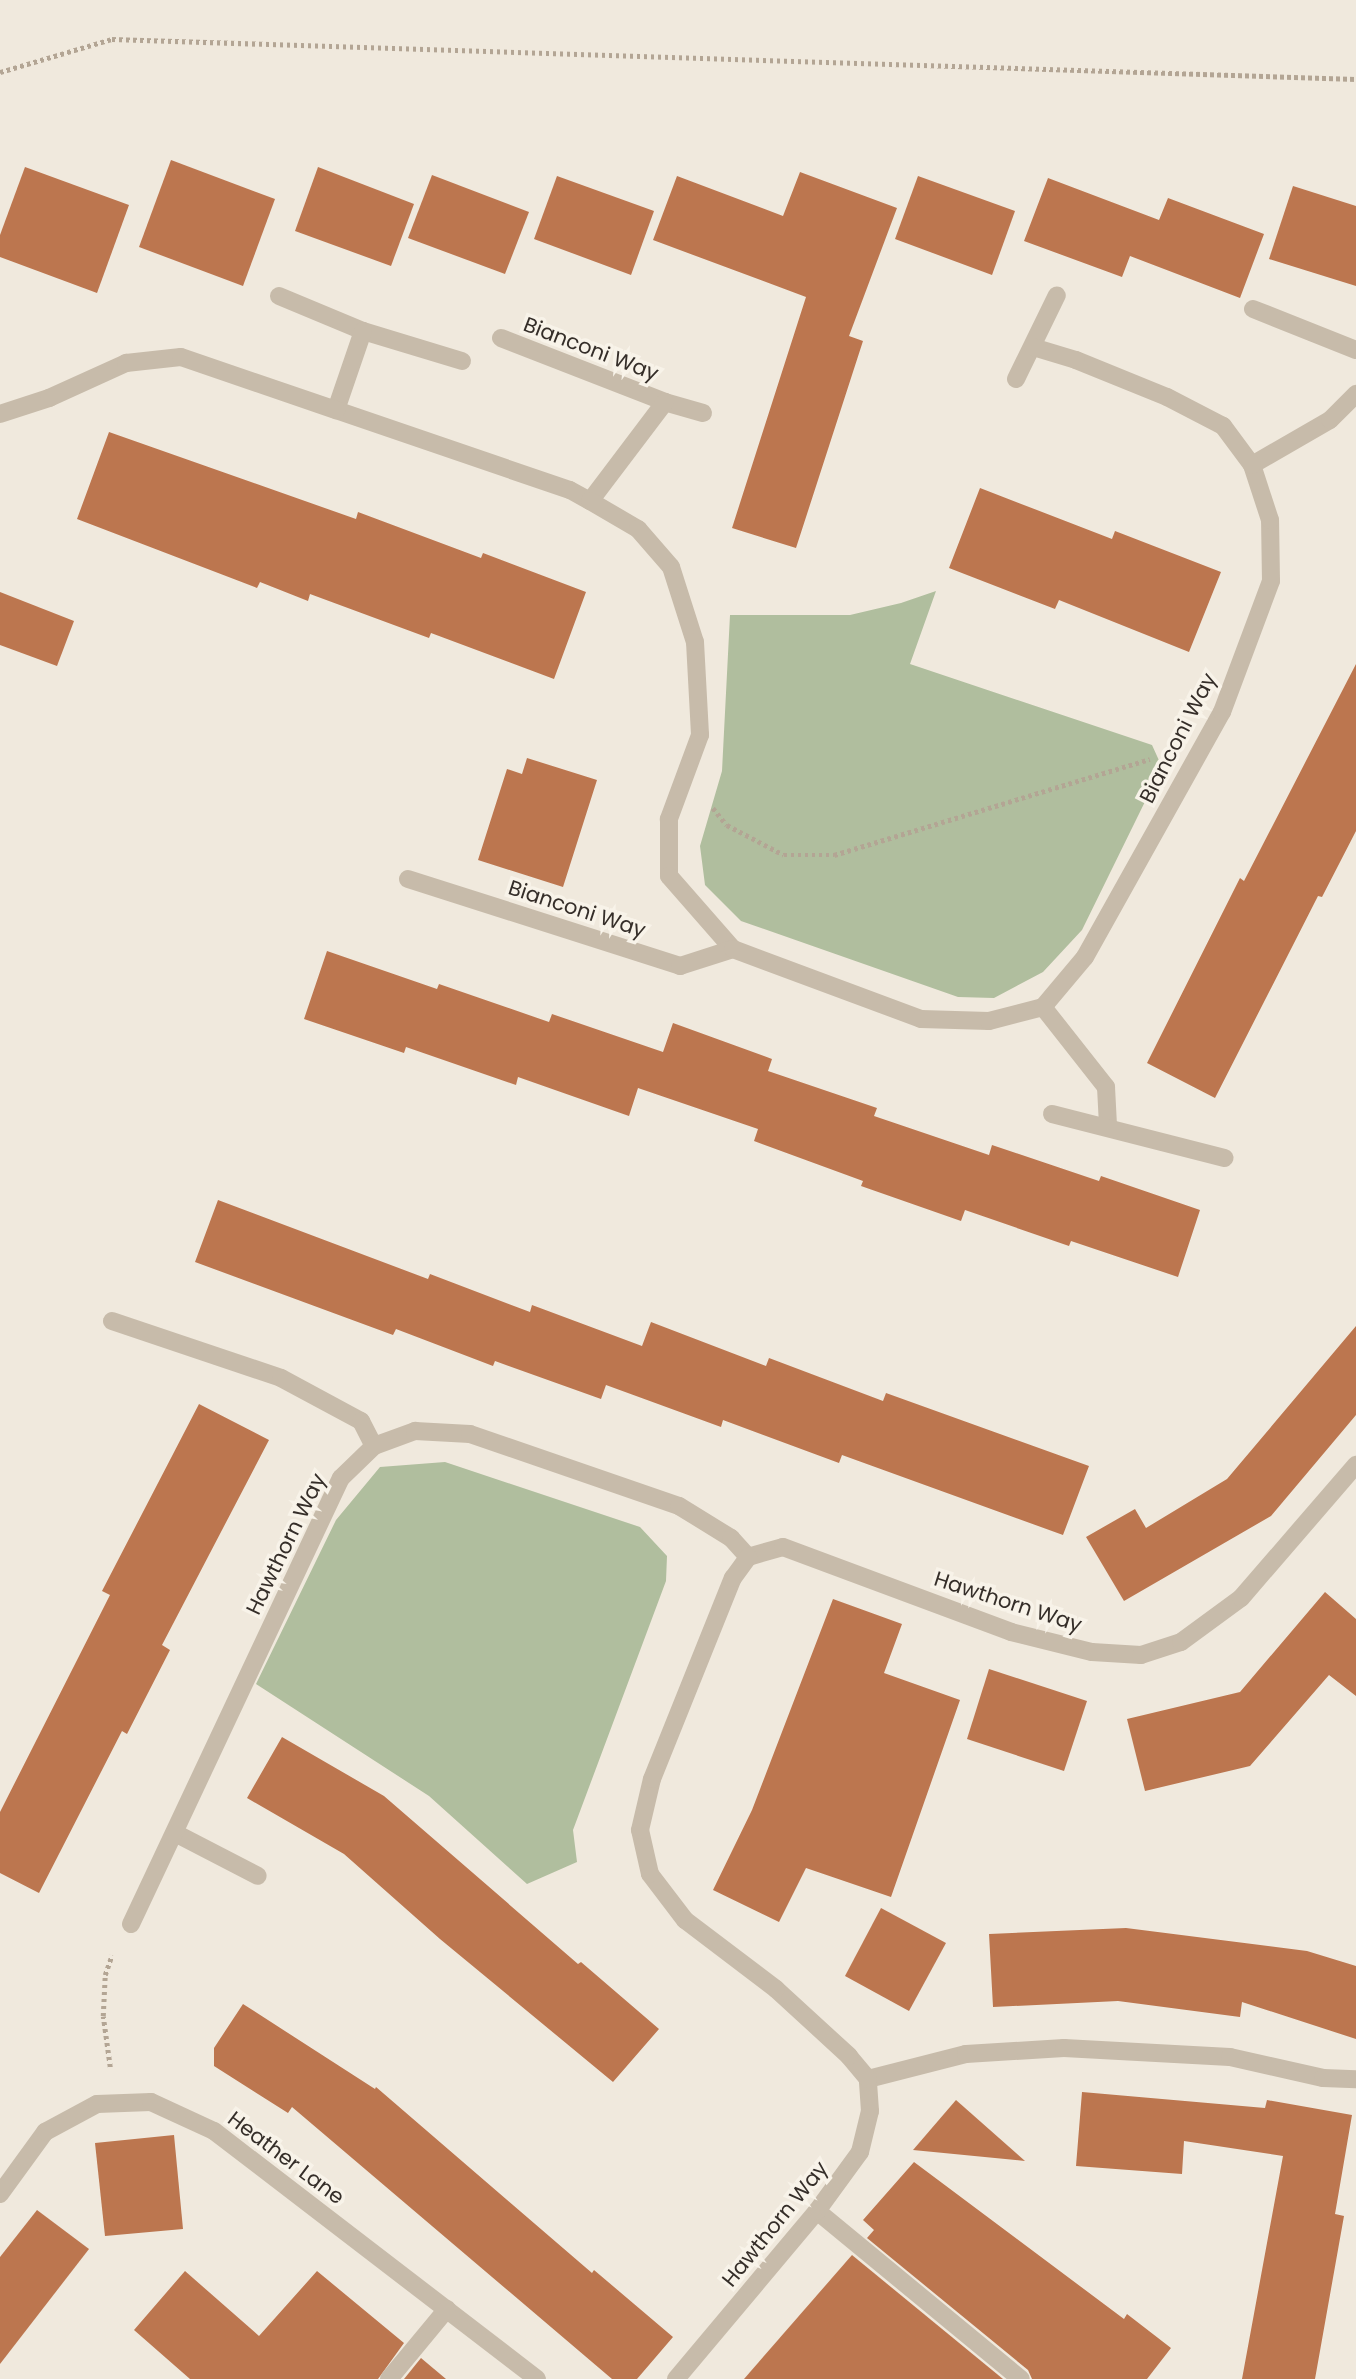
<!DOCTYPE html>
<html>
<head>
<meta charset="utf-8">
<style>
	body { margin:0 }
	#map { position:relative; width:1356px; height:2379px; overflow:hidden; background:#f0e9dd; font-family:Poppins,sans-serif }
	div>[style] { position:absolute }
	.green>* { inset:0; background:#b0be9e }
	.building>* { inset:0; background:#bc764f }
	.path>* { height:4.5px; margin-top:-2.25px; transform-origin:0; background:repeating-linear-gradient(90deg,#b3a594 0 3.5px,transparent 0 7px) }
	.street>* { height:18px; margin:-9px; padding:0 9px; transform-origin:9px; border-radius:9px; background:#c7bbaa }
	span { translate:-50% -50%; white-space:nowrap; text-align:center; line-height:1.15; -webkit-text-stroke:7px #f8f3e9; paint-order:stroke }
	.street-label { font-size:21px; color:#352e29 }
</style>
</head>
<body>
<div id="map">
	<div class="green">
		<div style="clip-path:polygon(936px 591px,910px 664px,1152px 745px,1162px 767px,1082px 930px,1043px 972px,994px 998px,958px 997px,741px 921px,705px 885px,700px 846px,722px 771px,730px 615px,850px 615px,901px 603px)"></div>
		<div style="clip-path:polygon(445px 1462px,640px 1527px,667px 1556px,666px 1581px,573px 1830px,577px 1862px,527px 1884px,429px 1796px,256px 1684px,336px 1520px,380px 1467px)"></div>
	</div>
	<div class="building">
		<div style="clip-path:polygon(171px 160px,275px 199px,243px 286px,139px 247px)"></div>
		<div style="clip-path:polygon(25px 167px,129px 205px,97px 293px,0 257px,0 235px)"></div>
		<div style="clip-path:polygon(318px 167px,414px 204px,391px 266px,295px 231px)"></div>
		<div style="clip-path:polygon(800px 172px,897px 208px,849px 336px,863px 341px,796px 548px,732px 528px,806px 297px,653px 240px,677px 176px,783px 216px)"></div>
		<div style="clip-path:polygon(432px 175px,529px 212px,505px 274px,408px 238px)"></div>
		<div style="clip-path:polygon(557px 176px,654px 211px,631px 275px,534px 239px)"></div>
		<div style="clip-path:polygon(918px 176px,1015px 211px,992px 275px,895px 239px)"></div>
		<div style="clip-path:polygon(1048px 178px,1159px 220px,1168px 198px,1264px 234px,1240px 298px,1130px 256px,1122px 277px,1024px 241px)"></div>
		<div style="clip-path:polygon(1293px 186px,1356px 206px,1356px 286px,1269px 259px)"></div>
		<div style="clip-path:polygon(109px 432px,356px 519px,358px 512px,481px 558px,483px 553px,586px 592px,554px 679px,431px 633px,429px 638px,310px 594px,308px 601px,260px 582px,257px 588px,77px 519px)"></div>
		<div style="clip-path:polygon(980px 488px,1112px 539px,1115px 531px,1221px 572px,1189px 652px,1059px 600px,1055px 609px,949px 568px)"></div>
		<div style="clip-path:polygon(0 592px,74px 621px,57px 666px,0 645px)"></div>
		<div style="clip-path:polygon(1356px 664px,1356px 831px,1322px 897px,1318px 896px,1215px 1098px,1147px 1063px,1240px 878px,1244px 881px)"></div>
		<div style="clip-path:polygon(527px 758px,597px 780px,563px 887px,478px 860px,507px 769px,522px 774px)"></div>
		<div style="clip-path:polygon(327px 951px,437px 989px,439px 984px,549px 1022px,552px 1014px,663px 1052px,673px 1023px,772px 1059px,768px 1071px,877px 1108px,874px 1116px,989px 1155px,992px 1145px,1099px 1181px,1101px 1176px,1200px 1210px,1178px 1277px,1071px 1241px,1069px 1246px,965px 1210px,961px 1221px,861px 1186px,863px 1181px,754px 1141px,758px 1129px,638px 1088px,629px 1116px,518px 1077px,516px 1085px,406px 1047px,404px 1053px,304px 1019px)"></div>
		<div style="clip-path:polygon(218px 1200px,428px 1279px,430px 1274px,530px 1312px,532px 1305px,642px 1346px,651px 1322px,766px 1366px,769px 1358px,883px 1401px,886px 1393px,1089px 1466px,1063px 1535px,842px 1455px,839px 1463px,723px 1420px,721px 1427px,606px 1385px,601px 1399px,495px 1361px,493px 1366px,396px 1329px,393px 1335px,195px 1262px)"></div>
		<div style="clip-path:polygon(1356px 1326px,1356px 1415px,1271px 1516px,1124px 1601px,1086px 1537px,1135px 1509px,1146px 1528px,1227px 1479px)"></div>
		<div style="clip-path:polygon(199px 1404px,269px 1440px,162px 1645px,170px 1650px,127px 1734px,122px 1731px,39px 1893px,0 1873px,0 1812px,110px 1595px,102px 1591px)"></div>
		<div style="clip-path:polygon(1325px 1592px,1356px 1619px,1356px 1696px,1329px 1675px,1250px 1766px,1145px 1791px,1127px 1719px,1240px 1692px)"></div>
		<div style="clip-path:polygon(833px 1599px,902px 1624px,884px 1673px,960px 1700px,891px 1897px,806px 1868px,779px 1922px,713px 1890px,752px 1810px)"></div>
		<div style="clip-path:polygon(989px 1669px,1087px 1701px,1064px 1771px,967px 1739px)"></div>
		<div style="clip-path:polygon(282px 1737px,384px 1796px,578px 1964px,581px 1962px,659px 2029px,613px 2082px,440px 1939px,344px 1854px,247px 1798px)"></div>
		<div style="clip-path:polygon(881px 1908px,946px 1943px,909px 2011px,845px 1976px)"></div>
		<div style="clip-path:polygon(1126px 1928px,1307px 1951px,1356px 1966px,1356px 2039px,1242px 2002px,1240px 2017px,1118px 2001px,993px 2007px,989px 1934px)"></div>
		<div style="clip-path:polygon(243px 2004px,375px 2089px,376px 2087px,592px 2273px,594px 2270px,673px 2337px,637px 2379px,612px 2379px,292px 2107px,288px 2113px,214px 2066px,214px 2048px)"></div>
		<div style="clip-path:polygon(1082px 2092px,1265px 2108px,1267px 2100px,1352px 2115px,1335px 2214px,1344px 2216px,1315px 2379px,1242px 2379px,1283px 2156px,1184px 2141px,1182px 2174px,1076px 2166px)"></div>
		<div style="clip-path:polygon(956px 2100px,1025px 2161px,913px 2150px)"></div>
		<div style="clip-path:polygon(174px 2135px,183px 2229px,105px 2236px,95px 2143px)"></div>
		<div style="clip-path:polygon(914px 2162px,1124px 2319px,1127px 2314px,1171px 2348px,1147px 2379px,1032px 2379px,1028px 2370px,867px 2238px,874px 2230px,863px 2220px)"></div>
		<div style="clip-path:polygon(37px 2210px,89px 2249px,0 2364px,0 2257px)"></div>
		<div style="clip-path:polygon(852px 2255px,1003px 2379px,744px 2379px)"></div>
		<div style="clip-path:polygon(185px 2271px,259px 2336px,317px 2271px,404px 2343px,378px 2379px,190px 2379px,134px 2330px)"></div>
		<div style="clip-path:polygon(421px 2358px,446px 2379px,404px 2379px)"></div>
	</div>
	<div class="path">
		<div style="left:0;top:72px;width:117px;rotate:-16.4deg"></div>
		<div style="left:112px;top:39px;width:1245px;rotate:1.84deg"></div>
		<div style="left:713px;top:808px;width:22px;rotate:51deg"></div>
		<div style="left:727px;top:825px;width:64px;rotate:27.8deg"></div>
		<div style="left:784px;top:855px;width:50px"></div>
		<div style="left:834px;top:855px;width:330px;rotate:-16.9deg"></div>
		<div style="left:110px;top:2067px;width:51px;rotate:-97.8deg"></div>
		<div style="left:103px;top:2016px;width:41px;rotate:-87.2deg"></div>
		<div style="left:105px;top:1975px;width:21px;rotate:-71deg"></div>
	</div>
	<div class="street">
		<div style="left:279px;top:296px;width:91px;rotate:22.6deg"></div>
		<div style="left:1253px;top:309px;width:111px;rotate:21.7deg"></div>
		<div style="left:501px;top:338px;width:176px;rotate:21.3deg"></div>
		<div style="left:462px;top:361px;width:103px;rotate:-163.1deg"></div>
		<div style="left:363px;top:331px;width:83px;rotate:108.9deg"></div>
		<div style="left:336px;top:410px;width:247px;rotate:18.9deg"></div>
		<div style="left:570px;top:490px;width:23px;rotate:29deg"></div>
		<div style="left:1016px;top:379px;width:93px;rotate:-64deg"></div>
		<div style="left:703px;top:413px;width:40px;rotate:-164deg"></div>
		<div style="left:665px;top:402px;width:124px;rotate:127.1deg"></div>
		<div style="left:590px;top:501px;width:56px;rotate:30.3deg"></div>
		<div style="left:638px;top:529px;width:50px;rotate:49deg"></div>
		<div style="left:671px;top:567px;width:79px;rotate:72.3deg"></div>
		<div style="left:695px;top:642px;width:93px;rotate:86.9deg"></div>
		<div style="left:700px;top:735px;width:90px;rotate:110.3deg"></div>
		<div style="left:669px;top:819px;width:57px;rotate:90deg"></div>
		<div style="left:669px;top:876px;width:97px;rotate:48.8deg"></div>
		<div style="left:0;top:414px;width:52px;rotate:-18.1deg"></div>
		<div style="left:49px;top:398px;width:85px;rotate:-24.4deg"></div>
		<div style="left:126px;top:363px;width:55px;rotate:-6.2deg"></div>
		<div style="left:181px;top:357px;width:164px;rotate:18.9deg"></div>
		<div style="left:1252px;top:465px;width:90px;rotate:-30deg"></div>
		<div style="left:1330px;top:420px;width:37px;rotate:-45deg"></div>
		<div style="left:408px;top:879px;width:286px;rotate:17.7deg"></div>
		<div style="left:680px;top:966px;width:56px;rotate:-17.8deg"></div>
		<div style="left:733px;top:949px;width:201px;rotate:20.4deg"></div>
		<div style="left:921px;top:1019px;width:68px;rotate:1.7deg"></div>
		<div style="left:989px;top:1021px;width:56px;rotate:-14.5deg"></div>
		<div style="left:1043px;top:1007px;width:65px;rotate:-50deg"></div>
		<div style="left:1085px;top:957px;width:281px;rotate:-60.8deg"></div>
		<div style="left:1222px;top:712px;width:140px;rotate:-69.5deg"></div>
		<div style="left:1271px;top:581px;width:61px;rotate:-90.9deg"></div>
		<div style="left:1270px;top:520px;width:58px;rotate:-108.1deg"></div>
		<div style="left:1252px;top:465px;width:49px;rotate:-126.6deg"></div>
		<div style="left:1223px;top:426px;width:63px;rotate:-152.6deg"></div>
		<div style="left:1167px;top:397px;width:98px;rotate:-157.9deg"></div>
		<div style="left:1076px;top:360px;width:45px;rotate:-163.2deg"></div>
		<div style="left:1043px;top:1007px;width:102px;rotate:51.8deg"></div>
		<div style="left:1106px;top:1087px;width:39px;rotate:87deg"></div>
		<div style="left:1052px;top:1114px;width:178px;rotate:14.3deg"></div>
		<div style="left:112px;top:1321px;width:178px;rotate:18.6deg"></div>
		<div style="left:281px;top:1378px;width:91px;rotate:28.3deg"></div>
		<div style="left:361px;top:1421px;width:28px;rotate:63deg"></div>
		<div style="left:175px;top:1833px;width:93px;rotate:27.4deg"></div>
		<div style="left:131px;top:1924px;width:493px;rotate:-64.8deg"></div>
		<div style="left:341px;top:1478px;width:46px;rotate:-44.1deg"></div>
		<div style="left:374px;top:1446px;width:44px;rotate:-20.1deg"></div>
		<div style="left:415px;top:1431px;width:55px;rotate:3.1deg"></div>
		<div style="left:470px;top:1434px;width:221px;rotate:19deg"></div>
		<div style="left:679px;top:1506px;width:61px;rotate:31.6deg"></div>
		<div style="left:731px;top:1538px;width:25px;rotate:48deg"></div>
		<div style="left:748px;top:1557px;width:36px;rotate:-16deg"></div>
		<div style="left:783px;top:1547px;width:243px;rotate:20.4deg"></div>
		<div style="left:1011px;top:1632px;width:83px;rotate:13.9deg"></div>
		<div style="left:1092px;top:1652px;width:49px;rotate:3.5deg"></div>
		<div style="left:1141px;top:1655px;width:42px;rotate:-18deg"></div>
		<div style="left:1181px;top:1642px;width:74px;rotate:-36.3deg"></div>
		<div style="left:1241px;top:1598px;width:176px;rotate:-49.2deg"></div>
		<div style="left:868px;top:2079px;width:101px;rotate:-14.3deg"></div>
		<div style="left:966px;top:2054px;width:98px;rotate:-3.5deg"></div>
		<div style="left:1064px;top:2048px;width:166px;rotate:3.1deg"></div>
		<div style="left:1230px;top:2057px;width:95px;rotate:12.7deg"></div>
		<div style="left:1323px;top:2078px;width:33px;rotate:2deg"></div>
		<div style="left:0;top:2194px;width:77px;rotate:-54deg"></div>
		<div style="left:45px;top:2132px;width:59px;rotate:-28.3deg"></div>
		<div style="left:97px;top:2104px;width:54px;rotate:-2.1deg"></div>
		<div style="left:151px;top:2102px;width:69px;rotate:24.7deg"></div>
		<div style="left:214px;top:2131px;width:407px;rotate:37.5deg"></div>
		<div style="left:817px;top:2211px;width:264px;rotate:39.5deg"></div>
		<div style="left:389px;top:2379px;width:91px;rotate:-50.4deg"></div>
		<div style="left:676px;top:2379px;width:219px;rotate:-50deg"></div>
		<div style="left:817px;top:2211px;width:73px;rotate:-53.9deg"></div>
		<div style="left:860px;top:2152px;width:42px;rotate:-76.3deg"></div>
		<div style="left:870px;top:2111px;width:32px;rotate:-94deg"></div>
		<div style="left:868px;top:2079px;width:30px;rotate:-130deg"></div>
		<div style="left:849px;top:2056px;width:99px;rotate:-137.5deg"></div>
		<div style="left:776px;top:1989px;width:114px;rotate:-142.8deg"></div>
		<div style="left:685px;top:1920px;width:58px;rotate:-127.3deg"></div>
		<div style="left:650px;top:1874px;width:45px;rotate:-102.8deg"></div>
		<div style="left:640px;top:1830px;width:52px;rotate:-76.8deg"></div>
		<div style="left:652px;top:1779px;width:217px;rotate:-68.1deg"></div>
		<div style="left:733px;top:1578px;width:26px;rotate:-54deg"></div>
	</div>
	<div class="street-label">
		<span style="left:591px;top:349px;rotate:21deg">Bianconi Way</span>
		<span style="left:1178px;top:738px;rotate:-63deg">Bianconi Way</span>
		<span style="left:577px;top:909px;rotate:18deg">Bianconi Way</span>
		<span style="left:286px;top:1544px;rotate:-64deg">Hawthorn Way</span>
		<span style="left:1008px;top:1602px;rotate:18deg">Hawthorn Way</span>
		<span style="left:286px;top:2158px;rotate:37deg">Heather Lane</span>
		<span style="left:775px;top:2224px;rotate:-51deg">Hawthorn Way</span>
	</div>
</div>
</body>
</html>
